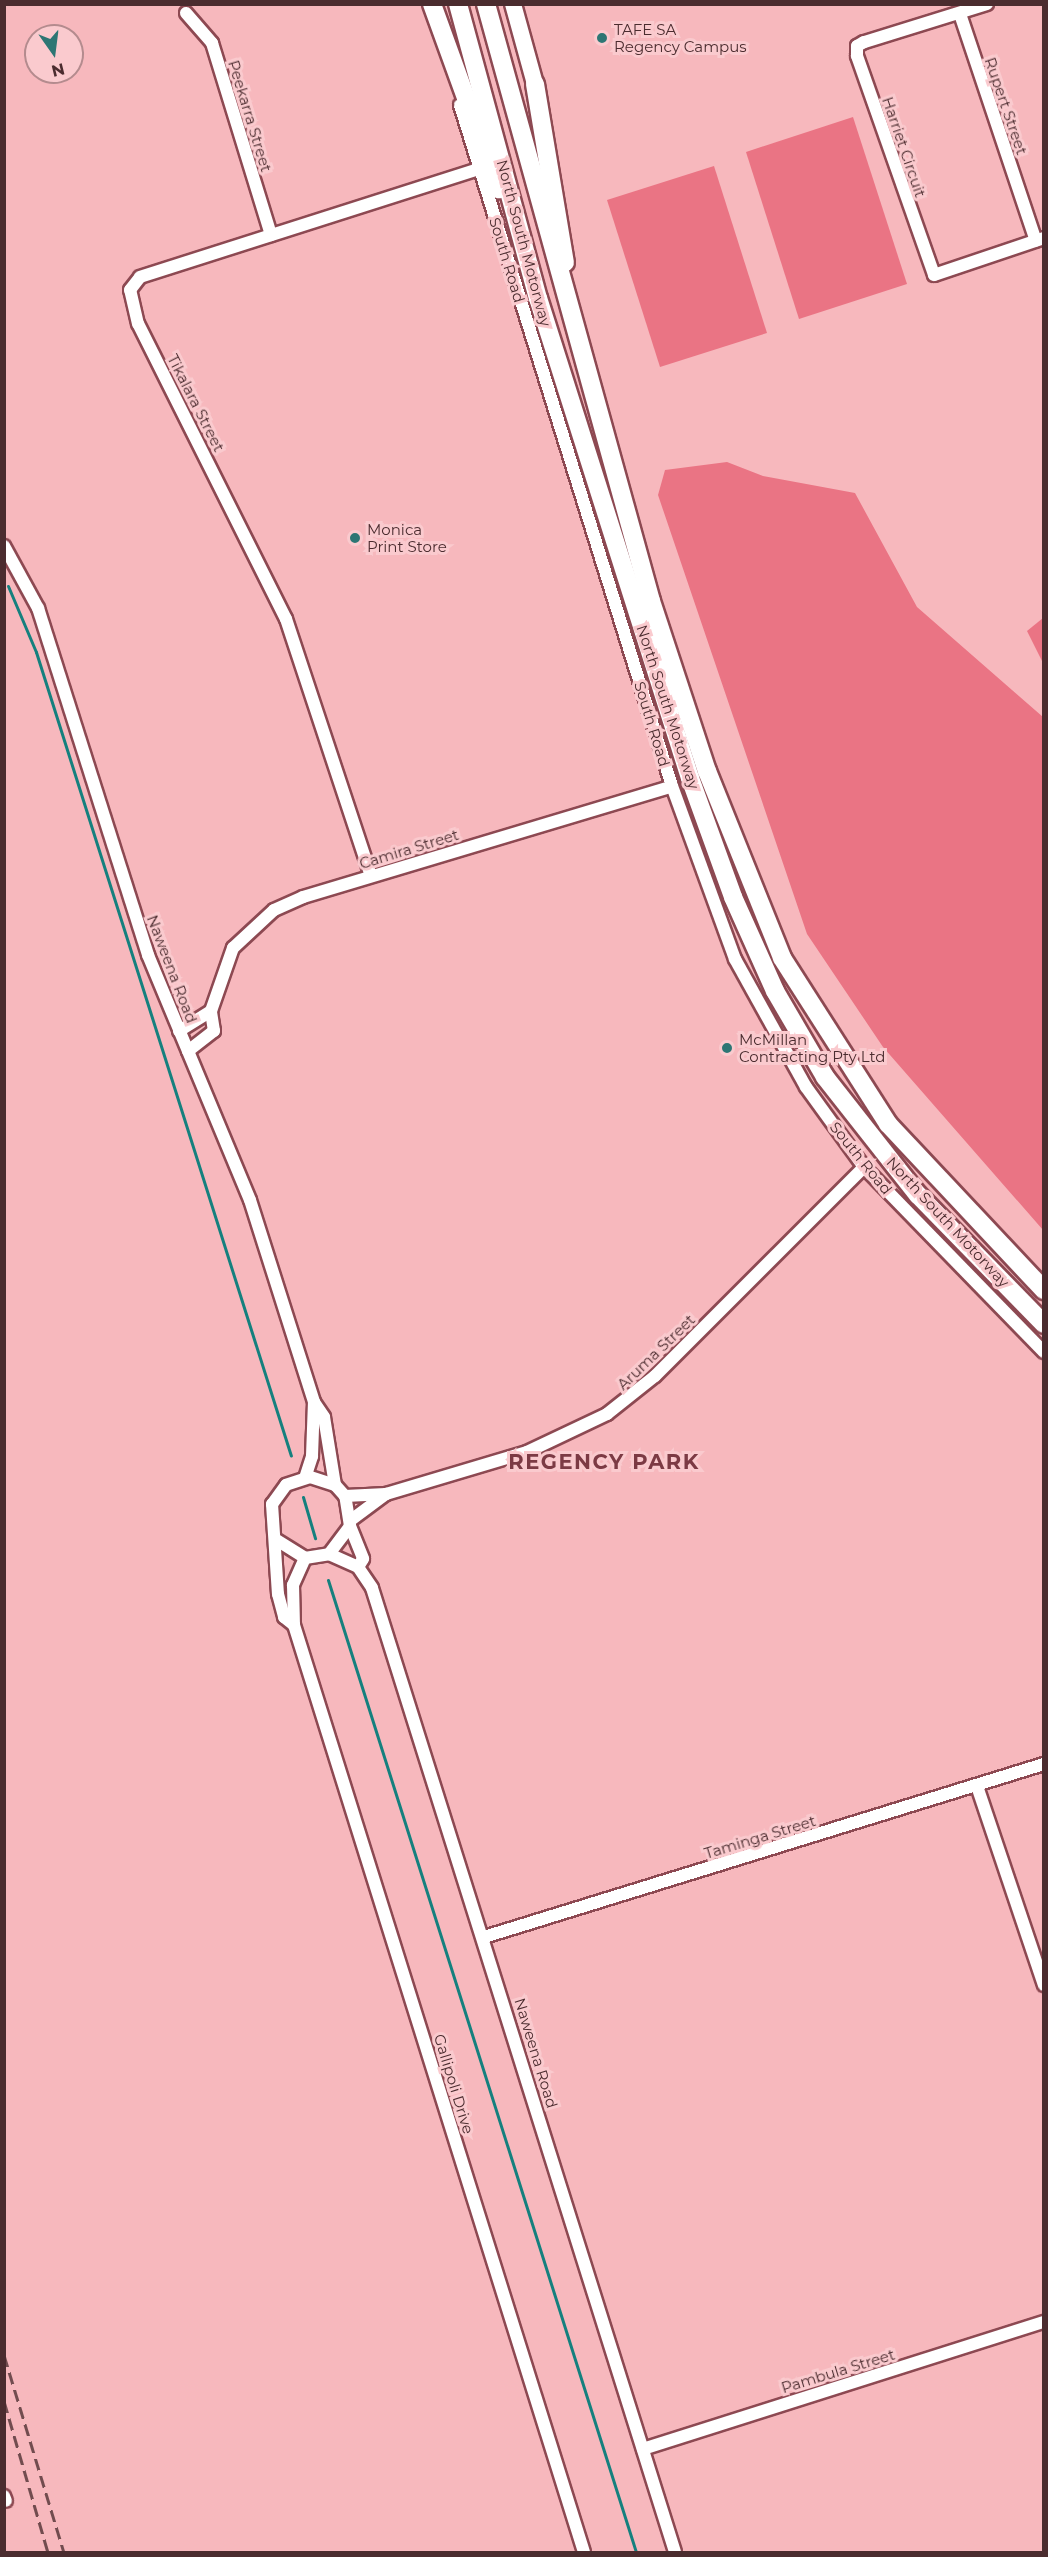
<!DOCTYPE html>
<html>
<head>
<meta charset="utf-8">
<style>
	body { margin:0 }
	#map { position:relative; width:1048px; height:2557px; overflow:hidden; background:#f7b8bd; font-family:Montserrat,sans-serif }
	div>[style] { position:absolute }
	.green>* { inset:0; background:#ea7484 }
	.stream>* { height:3px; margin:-1.5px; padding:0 1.5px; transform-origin:1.5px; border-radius:1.5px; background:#15807e }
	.roads { filter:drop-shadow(2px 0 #8d4952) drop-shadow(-2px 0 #8d4952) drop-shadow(0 2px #8d4952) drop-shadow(0 -2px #8d4952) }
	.minor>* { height:12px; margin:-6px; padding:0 6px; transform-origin:6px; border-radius:6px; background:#fff }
	.major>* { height:16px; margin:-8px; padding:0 8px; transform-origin:8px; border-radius:8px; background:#fff }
	.highway>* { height:18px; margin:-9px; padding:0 9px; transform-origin:9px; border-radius:9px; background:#fff }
	.rail>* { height:3px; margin-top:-1.5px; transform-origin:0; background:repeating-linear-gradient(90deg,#724c4f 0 12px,transparent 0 18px) }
	.dots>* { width:16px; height:16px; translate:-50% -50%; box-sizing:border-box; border:3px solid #facace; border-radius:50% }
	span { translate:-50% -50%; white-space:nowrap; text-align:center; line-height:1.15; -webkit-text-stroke:6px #facace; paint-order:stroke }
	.poi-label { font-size:15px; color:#4b2c2f }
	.left { translate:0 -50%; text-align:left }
	.street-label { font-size:15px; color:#4b2c2f }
	.district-label { font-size:21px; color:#7c3a44; font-weight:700; letter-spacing:1.5px }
	.frame { position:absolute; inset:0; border:6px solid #4b2c2f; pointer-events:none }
	.north { position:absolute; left:24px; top:24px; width:60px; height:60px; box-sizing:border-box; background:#facace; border:2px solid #b48b8e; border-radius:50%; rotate:166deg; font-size:16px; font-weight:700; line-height:24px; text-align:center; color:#4b2c2f }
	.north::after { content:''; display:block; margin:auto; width:21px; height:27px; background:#2d7674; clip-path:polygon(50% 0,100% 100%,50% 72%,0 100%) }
</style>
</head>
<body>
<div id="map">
	<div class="green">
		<div style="clip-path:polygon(853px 117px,907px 284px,799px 319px,746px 152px)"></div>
		<div style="clip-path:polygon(714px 166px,767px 333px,660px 367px,607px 200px)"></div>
		<div style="clip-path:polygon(727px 462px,763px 476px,855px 493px,917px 607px,1043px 717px,1043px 1230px,883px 1047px,807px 934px,658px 495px,665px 470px)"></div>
		<div style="clip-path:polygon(1043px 618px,1043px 663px,1027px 631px)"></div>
	</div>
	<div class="stream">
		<div style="left:8px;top:586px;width:72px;rotate:67deg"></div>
		<div style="left:36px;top:652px;width:843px;rotate:72.4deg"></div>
		<div style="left:303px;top:1497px;width:43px;rotate:73.7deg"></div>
		<div style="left:328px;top:1580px;width:1020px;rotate:72.42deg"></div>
	</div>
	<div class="roads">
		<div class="minor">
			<div style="left:987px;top:4px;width:129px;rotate:162.8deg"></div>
			<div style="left:864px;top:42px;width:8px;rotate:150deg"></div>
			<div style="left:857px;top:46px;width:10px;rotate:90deg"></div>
			<div style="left:857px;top:56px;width:232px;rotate:70.6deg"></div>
			<div style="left:934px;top:275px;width:116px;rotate:-18.6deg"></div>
			<div style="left:186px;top:13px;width:40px;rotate:49deg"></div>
			<div style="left:212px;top:43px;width:201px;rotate:72.9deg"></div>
			<div style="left:960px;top:14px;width:239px;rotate:71.5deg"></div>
			<div style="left:460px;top:105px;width:713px;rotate:72.71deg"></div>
			<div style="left:672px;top:786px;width:184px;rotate:70deg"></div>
			<div style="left:735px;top:959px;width:146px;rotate:61deg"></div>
			<div style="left:806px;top:1087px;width:99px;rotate:54.1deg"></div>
			<div style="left:864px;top:1167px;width:258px;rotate:45.8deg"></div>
			<div style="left:4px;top:546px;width:71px;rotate:61.3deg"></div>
			<div style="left:38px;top:608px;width:364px;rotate:72.4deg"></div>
			<div style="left:148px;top:955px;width:265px;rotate:67.4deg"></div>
			<div style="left:250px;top:1200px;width:212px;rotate:72.4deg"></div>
			<div style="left:314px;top:1402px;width:18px;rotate:56deg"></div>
			<div style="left:324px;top:1417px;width:69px;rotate:80.8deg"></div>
			<div style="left:371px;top:876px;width:271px;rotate:-108.3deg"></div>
			<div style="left:286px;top:619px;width:330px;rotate:-116.6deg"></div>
			<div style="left:138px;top:324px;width:35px;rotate:-103deg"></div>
			<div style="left:130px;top:290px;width:16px;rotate:-52deg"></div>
			<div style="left:140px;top:277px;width:356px;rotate:-17.7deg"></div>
			<div style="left:179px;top:1031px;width:38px;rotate:-32deg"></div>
			<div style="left:188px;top:1051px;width:33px;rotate:-38deg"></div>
			<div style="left:214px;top:1031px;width:20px;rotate:-99deg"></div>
			<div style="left:211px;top:1011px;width:67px;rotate:-70.8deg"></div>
			<div style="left:233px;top:948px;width:56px;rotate:-42.8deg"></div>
			<div style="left:274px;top:910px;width:32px;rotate:-24deg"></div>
			<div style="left:303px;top:897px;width:385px;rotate:-16.7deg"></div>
			<div style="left:305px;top:1478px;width:23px;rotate:-72deg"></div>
			<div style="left:312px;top:1456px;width:54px;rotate:-87.9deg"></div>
			<div style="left:345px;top:1496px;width:41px;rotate:-2.8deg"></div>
			<div style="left:351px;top:1520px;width:44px;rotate:-36.6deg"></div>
			<div style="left:386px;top:1494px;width:147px;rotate:-16.6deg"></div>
			<div style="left:527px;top:1452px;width:89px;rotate:-25.4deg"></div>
			<div style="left:607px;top:1414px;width:61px;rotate:-38.4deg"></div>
			<div style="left:655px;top:1376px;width:296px;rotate:-45deg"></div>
			<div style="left:350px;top:1526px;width:35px;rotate:68deg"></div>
			<div style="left:363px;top:1559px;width:9px;rotate:122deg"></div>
			<div style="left:275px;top:1539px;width:36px;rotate:32deg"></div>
			<div style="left:305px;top:1558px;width:24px;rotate:-9deg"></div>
			<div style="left:329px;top:1554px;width:35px;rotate:-53deg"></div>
			<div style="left:350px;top:1526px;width:30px;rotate:-99deg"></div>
			<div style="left:345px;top:1496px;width:15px;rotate:-132deg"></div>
			<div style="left:335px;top:1485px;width:26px;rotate:-162deg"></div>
			<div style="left:310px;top:1477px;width:25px;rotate:162deg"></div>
			<div style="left:286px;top:1485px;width:24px;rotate:126deg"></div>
			<div style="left:272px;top:1504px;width:90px;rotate:86.2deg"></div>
			<div style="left:278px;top:1594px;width:24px;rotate:75deg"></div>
			<div style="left:284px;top:1617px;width:13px;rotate:39deg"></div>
			<div style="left:329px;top:1554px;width:32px;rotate:24deg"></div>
			<div style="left:305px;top:1558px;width:30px;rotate:114deg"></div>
			<div style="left:293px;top:1585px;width:40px;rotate:88.6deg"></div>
			<div style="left:294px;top:1625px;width:971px;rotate:72.63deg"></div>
			<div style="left:358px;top:1567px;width:25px;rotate:56deg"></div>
			<div style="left:372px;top:1588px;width:1010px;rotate:72.55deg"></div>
			<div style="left:977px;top:1786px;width:210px;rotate:71.4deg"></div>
			<div style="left:484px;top:1937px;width:586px;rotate:-17.17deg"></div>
			<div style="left:643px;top:2449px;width:421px;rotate:-17.6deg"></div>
			<div style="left:4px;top:2496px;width:5px;rotate:68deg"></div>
		</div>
		<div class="major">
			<div style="left:513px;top:4px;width:83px;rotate:74.6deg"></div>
		</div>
		<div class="highway">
			<div style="left:432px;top:4px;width:197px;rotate:70.1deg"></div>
			<div style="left:458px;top:4px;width:305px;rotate:74.8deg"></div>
			<div style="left:538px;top:298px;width:503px;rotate:72.43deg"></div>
			<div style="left:690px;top:778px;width:127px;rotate:70.1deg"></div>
			<div style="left:733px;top:897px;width:103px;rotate:65.9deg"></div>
			<div style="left:775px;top:991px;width:99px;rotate:59.8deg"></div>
			<div style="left:825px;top:1077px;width:150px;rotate:51.8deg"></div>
			<div style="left:918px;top:1195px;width:180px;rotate:45.7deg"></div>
			<div style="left:486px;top:4px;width:619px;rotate:74.55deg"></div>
			<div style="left:651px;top:601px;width:179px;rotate:71.8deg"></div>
			<div style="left:707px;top:771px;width:201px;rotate:68.1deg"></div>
			<div style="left:782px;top:958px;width:197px;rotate:57.4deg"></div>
			<div style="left:888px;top:1124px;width:228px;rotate:46.8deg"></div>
			<div style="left:535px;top:84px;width:181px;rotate:80.5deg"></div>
		</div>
	</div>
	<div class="rail">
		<div style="left:4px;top:2355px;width:206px;rotate:73.1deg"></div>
		<div style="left:4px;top:2401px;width:157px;rotate:73.8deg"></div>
	</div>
	<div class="dots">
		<div style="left:602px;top:38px;background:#2d7674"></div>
		<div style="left:355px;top:538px;background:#2d7674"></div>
		<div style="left:727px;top:1048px;background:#2d7674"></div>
	</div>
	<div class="poi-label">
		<span class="left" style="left:614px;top:38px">TAFE SA<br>Regency Campus</span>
		<span class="left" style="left:367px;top:538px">Monica<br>Print Store</span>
		<span class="left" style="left:739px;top:1048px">McMillan<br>Contracting Pty Ltd</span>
	</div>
	<div class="street-label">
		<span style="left:1006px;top:106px;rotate:71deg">Rupert Street</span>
		<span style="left:250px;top:116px;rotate:73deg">Peekarra Street</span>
		<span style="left:904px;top:147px;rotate:71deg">Harriet Circuit</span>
		<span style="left:524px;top:243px;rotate:75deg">North South Motorway</span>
		<span style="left:507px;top:260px;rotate:73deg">South Road</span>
		<span style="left:196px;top:403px;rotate:63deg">Tikalara Street</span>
		<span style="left:668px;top:707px;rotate:72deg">North South Motorway</span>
		<span style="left:652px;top:724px;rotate:73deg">South Road</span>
		<span style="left:409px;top:849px;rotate:-17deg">Camira Street</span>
		<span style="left:172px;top:969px;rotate:69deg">Naweena Road</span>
		<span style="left:861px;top:1158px;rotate:51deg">South Road</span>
		<span style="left:948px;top:1222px;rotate:47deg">North South Motorway</span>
		<span style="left:656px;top:1352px;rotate:-44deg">Aruma Street</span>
		<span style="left:760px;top:1837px;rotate:-17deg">Taminga Street</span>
		<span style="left:536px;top:2053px;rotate:73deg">Naweena Road</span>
		<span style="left:454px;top:2084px;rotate:73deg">Gallipoli Drive</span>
		<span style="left:838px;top:2371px;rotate:-17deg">Pambula Street</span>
	</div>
	<div class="district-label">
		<span style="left:604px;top:1462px">REGENCY PARK</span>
	</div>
	<div class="frame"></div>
	<div class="north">N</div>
</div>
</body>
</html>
